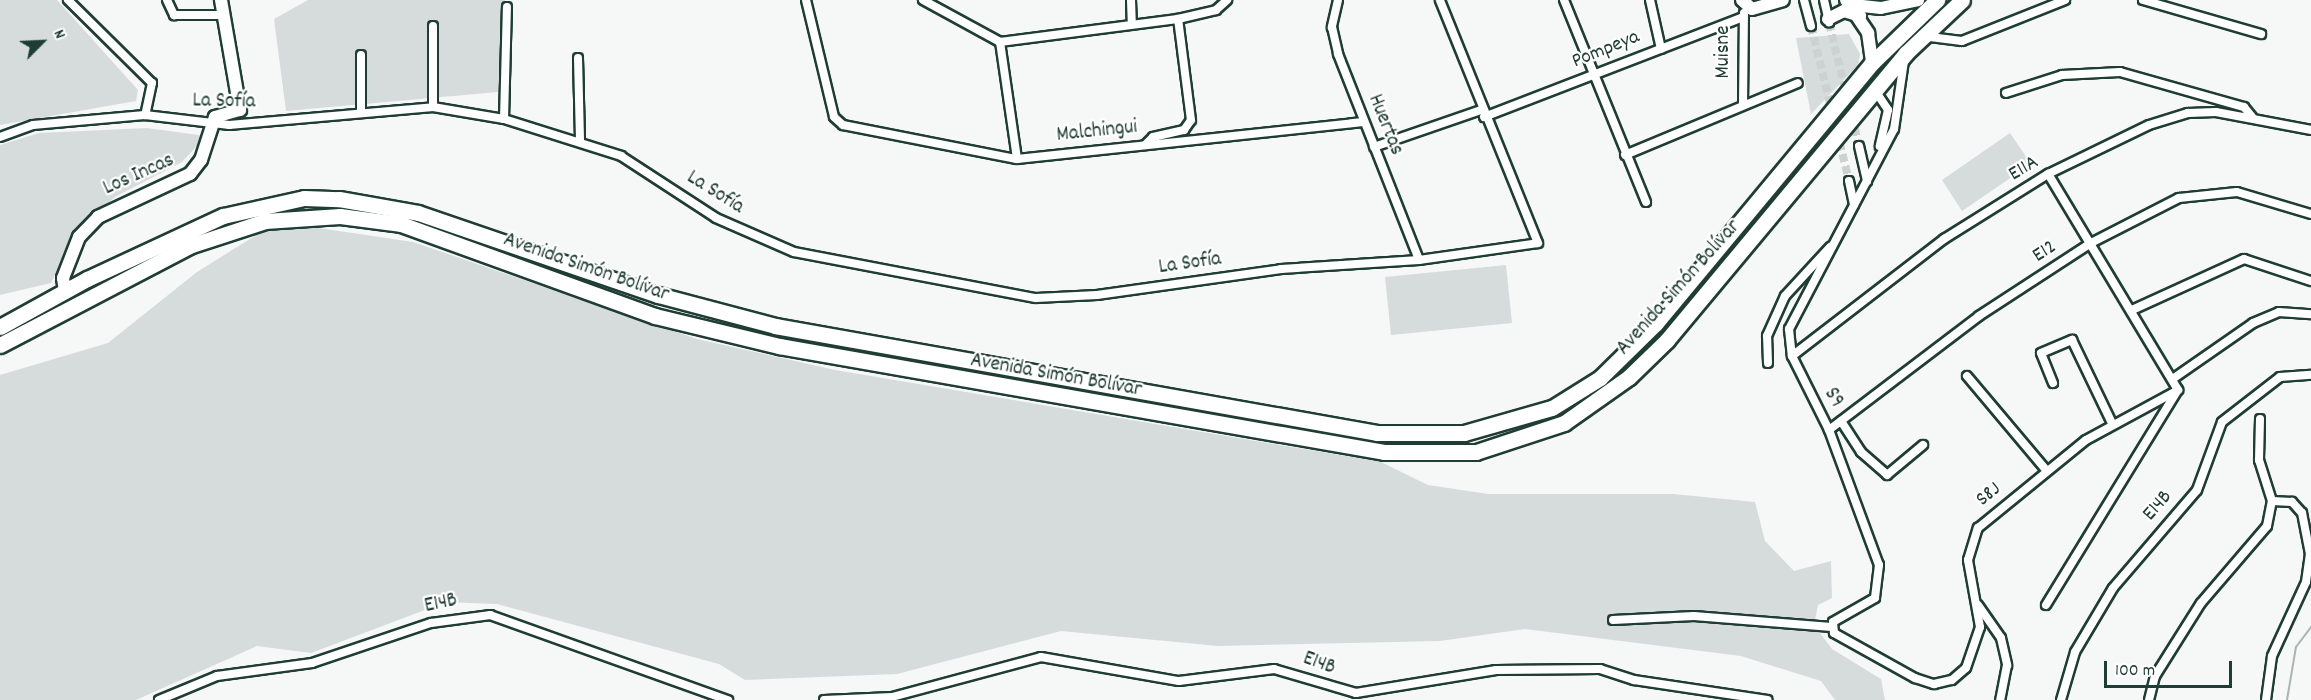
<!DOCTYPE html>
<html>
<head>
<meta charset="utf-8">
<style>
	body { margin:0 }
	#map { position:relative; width:2311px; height:700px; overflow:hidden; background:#f6f7f7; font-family:Dekko,sans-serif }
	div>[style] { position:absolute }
	.green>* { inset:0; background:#d6dcdb }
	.stream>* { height:2px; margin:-1px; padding:0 1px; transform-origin:1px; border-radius:1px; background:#aab5b1 }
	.street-tunnel>* { height:8px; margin-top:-4px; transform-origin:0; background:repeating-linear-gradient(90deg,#cbd2d0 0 8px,transparent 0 12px) }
	.roads { filter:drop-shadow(2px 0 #1f3d34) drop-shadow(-2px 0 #1f3d34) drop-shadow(0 2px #1f3d34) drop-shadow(0 -2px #1f3d34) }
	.street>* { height:8px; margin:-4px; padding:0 4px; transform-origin:4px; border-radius:4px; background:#fff }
	.secondary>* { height:12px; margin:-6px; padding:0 6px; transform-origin:6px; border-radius:6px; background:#fff }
	.highway>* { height:15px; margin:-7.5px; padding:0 7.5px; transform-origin:7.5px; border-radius:7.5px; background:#fff }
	span { translate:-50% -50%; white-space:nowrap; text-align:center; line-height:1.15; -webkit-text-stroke:4.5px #fff; paint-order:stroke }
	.street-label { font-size:21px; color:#1f3d34 }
	.north { position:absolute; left:12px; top:12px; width:60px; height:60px; -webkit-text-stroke:4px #fff; paint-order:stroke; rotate:66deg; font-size:16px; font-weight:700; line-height:24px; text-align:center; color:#1f3d34 }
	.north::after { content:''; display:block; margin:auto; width:21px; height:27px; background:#1f3d34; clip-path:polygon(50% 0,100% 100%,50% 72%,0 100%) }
	.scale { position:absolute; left:2104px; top:661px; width:128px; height:27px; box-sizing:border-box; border:3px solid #1f3d34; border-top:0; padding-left:8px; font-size:18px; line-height:21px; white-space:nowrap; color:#1f3d34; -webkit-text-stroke:4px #fff; paint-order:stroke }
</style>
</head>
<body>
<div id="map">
	<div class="green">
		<div style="clip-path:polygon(0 0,57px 0,138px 90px,136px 101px,0 125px)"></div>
		<div style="clip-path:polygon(308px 0,505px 0,498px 92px,286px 111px,274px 19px)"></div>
		<div style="clip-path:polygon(1849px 34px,1860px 54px,1858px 65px,1811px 114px,1796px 38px)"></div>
		<div style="clip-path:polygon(147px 128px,206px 136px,182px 162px,115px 197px,78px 230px,51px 283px,0 295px,0 145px,39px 133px)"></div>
		<div style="clip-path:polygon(2010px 133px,2031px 164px,1962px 211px,1942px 180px)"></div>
		<div style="clip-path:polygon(312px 227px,413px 242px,697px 339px,835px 370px,1381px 462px,1428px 485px,1488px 494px,1673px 494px,1755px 502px,1765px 541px,1794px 571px,1831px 561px,1832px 598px,1818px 605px,1814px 625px,1832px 649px,1881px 679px,1885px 700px,1835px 700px,1821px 681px,1741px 656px,1525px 629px,1440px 641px,1218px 646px,1061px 631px,897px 674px,745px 680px,719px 664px,497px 604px,446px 602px,311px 653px,257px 646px,136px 700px,0 700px,0 375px,108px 343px,197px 272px,261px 232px)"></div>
		<div style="clip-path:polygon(1506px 265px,1512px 323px,1391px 335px,1385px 277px)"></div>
	</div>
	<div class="stream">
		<div style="left:2287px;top:700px;width:54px;rotate:-80.4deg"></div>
		<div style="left:2296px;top:647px;width:25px;rotate:-53deg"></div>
	</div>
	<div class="street-tunnel">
		<div style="left:1829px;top:23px;width:127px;rotate:76.3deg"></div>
		<div style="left:1811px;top:26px;width:160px;rotate:76.2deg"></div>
	</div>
	<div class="roads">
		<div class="street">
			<div style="left:68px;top:0;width:118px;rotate:44.7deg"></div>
			<div style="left:152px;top:83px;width:33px;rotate:102deg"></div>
			<div style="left:167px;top:0;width:17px;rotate:65deg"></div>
			<div style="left:174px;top:15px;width:47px"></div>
			<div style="left:806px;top:0;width:120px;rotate:76.5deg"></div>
			<div style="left:834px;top:117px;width:12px;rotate:42deg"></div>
			<div style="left:843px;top:125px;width:177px;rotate:11.1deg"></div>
			<div style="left:1017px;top:159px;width:348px;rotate:-6.1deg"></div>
			<div style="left:923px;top:0;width:88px;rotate:28.6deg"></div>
			<div style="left:1000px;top:42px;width:179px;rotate:-7.4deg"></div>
			<div style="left:1178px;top:19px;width:39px;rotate:-13deg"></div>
			<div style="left:1216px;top:10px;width:15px;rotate:-42deg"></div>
			<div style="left:1131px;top:0;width:24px;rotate:88deg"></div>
			<div style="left:1338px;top:0;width:28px;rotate:103deg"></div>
			<div style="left:1332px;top:27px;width:28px;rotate:77deg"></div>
			<div style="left:1338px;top:54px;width:221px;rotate:68.5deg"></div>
			<div style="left:1564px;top:0;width:218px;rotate:67.9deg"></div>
			<div style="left:1650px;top:0;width:50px;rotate:77.3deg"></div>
			<div style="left:1804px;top:0;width:27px;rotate:75deg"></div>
			<div style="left:1824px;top:0;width:23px;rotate:77deg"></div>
			<div style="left:2143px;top:0;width:123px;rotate:16.1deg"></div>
			<div style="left:1922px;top:36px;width:40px;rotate:7.1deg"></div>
			<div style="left:1962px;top:41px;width:111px;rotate:-21.7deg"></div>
			<div style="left:1000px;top:42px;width:118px;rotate:81.7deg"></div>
			<div style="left:1905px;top:54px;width:76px;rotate:98.3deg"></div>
			<div style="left:1894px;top:129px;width:226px;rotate:117.7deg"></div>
			<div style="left:1789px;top:329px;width:27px;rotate:84deg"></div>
			<div style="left:1792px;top:356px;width:83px;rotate:63.4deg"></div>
			<div style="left:1829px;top:430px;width:144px;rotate:69.7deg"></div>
			<div style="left:1879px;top:565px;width:33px;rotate:97deg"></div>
			<div style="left:1875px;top:598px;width:48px;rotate:150.3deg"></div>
			<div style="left:1833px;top:622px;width:11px;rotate:85deg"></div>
			<div style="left:1834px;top:633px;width:93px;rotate:29.1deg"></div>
			<div style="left:1915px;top:678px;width:20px;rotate:18deg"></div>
			<div style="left:1934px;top:684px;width:18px;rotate:-13deg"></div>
			<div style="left:1952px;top:680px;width:18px;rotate:-41deg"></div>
			<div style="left:1966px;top:668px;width:43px;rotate:-71.1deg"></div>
			<div style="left:1980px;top:627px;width:68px;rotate:-100.2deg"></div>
			<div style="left:1968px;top:560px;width:34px;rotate:-73deg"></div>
			<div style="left:1978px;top:528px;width:139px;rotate:-39.2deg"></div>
			<div style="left:2086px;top:440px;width:105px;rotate:-28.5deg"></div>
			<div style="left:578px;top:58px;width:83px;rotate:88.6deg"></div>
			<div style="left:1874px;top:89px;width:25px;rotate:56deg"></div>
			<div style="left:1888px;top:110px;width:37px;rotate:103deg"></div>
			<div style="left:2006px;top:93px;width:59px;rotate:-17.8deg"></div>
			<div style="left:2062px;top:75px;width:58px;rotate:-3deg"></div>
			<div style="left:2120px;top:72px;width:129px;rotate:15.8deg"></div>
			<div style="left:2244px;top:107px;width:13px;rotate:51deg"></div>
			<div style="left:1743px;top:105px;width:92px;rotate:-89.4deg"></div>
			<div style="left:433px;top:107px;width:81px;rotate:-90deg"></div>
			<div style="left:361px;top:112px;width:57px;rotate:-90deg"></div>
			<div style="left:1484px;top:117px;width:278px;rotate:-21.1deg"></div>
			<div style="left:504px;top:119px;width:112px;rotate:-88.5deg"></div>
			<div style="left:0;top:137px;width:35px;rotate:-20deg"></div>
			<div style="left:33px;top:125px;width:112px;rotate:-5.1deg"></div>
			<div style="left:145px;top:115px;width:85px;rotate:6.8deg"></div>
			<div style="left:229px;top:125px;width:205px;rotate:-5deg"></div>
			<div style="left:433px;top:107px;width:72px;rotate:9.6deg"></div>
			<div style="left:504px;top:119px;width:123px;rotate:17.5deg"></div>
			<div style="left:621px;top:156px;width:113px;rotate:33.1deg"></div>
			<div style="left:716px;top:218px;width:85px;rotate:23.6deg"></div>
			<div style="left:794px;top:252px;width:246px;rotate:10.8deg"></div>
			<div style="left:1036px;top:298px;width:61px;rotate:-2.8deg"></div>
			<div style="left:1097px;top:295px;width:186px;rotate:-8deg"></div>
			<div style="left:1281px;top:269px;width:138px;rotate:-3.7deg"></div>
			<div style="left:1419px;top:260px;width:120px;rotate:-8.1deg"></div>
			<div style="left:1538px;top:243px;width:262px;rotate:-112deg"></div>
			<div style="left:1145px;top:145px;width:11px;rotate:-45deg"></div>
			<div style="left:1153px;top:137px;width:32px;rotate:-13deg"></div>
			<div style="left:1184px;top:130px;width:12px;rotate:-55deg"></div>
			<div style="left:1191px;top:120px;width:102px;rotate:-97.3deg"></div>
			<div style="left:1859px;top:146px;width:36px;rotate:77deg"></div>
			<div style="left:1374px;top:147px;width:113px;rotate:-19.1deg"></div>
			<div style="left:1625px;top:155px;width:187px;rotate:-22.6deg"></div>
			<div style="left:1849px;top:181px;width:24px;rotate:78deg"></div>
			<div style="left:2132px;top:310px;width:123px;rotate:-24.5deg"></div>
			<div style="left:2244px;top:259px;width:71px;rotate:18.2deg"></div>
			<div style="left:1792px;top:356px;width:192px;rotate:-37.6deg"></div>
			<div style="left:1944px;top:239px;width:123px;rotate:-32deg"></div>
			<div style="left:2048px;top:174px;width:112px;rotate:-25.9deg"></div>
			<div style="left:2149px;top:125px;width:41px;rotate:-17.1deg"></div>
			<div style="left:2188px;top:113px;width:28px;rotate:-2deg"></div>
			<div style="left:2216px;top:112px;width:97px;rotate:10.7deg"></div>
			<div style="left:1768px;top:363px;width:27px;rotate:-92deg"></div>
			<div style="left:1767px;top:336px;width:44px;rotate:-65.8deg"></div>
			<div style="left:1785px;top:296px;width:67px;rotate:-47.4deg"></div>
			<div style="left:1967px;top:376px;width:124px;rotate:49.9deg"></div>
			<div style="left:2174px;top:378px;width:96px;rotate:-34.8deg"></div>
			<div style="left:2253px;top:323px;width:28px;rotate:-23deg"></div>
			<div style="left:2279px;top:312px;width:32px;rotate:4deg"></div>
			<div style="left:2053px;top:383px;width:32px;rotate:-112deg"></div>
			<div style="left:2041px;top:353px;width:34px;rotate:-23deg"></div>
			<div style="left:2072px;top:340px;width:92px;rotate:64.3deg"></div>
			<div style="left:1841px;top:421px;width:37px;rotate:57deg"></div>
			<div style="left:1861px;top:452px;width:35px;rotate:41deg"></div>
			<div style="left:1887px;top:475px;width:47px;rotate:-39.8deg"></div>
			<div style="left:1829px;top:430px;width:188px;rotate:-37.2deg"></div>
			<div style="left:1979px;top:316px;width:134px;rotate:-33.1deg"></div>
			<div style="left:2091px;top:243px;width:99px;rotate:-27.1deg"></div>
			<div style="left:2179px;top:198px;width:58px;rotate:-5.9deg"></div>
			<div style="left:2237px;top:192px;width:77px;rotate:16.6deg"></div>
			<div style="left:1978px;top:605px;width:40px;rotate:55.1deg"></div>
			<div style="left:2001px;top:638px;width:28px;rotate:77deg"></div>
			<div style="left:2007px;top:665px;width:36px;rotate:101deg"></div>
			<div style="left:2046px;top:605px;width:252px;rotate:-58.5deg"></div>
			<div style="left:2178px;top:390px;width:252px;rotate:-121deg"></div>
			<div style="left:1613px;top:620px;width:81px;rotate:-2.8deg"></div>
			<div style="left:1694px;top:616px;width:138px;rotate:4.6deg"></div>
			<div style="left:159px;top:700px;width:63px;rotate:-22.5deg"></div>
			<div style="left:217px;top:676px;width:96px;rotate:-7.8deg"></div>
			<div style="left:312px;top:663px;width:126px;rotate:-18.6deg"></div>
			<div style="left:431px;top:623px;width:60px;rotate:-7.7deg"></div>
			<div style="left:490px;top:615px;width:253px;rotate:19.7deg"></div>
			<div style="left:824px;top:700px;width:68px;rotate:-2.5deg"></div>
			<div style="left:892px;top:697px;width:154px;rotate:-15deg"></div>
			<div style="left:1041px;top:657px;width:140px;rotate:9.9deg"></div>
			<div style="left:1179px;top:681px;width:96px;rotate:-7.2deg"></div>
			<div style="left:1274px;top:669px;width:85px;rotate:16.3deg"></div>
			<div style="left:1356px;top:693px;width:142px;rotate:-9.3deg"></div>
			<div style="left:1496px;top:670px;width:104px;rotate:-0.6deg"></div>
			<div style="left:1600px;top:669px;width:36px;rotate:18deg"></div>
			<div style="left:1634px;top:680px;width:135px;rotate:8.5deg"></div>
			<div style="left:2061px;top:700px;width:50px;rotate:-73.7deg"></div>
			<div style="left:2075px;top:652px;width:74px;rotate:-59.3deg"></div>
			<div style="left:2113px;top:588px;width:129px;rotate:-49.4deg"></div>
			<div style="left:2197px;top:490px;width:72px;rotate:-69.8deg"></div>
			<div style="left:2222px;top:422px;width:73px;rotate:-37.8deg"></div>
			<div style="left:2280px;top:377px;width:31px;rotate:-4deg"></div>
			<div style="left:2149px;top:700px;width:25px;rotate:-76deg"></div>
			<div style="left:2155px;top:676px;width:86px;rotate:-57.8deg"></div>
			<div style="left:2201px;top:603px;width:101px;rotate:-49.4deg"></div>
			<div style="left:2267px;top:526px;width:25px;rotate:-79deg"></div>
			<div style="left:2272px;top:501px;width:43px;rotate:-107.6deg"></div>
			<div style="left:2259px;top:460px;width:41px;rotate:-88.6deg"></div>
			<div style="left:2266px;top:700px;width:44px;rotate:-82.2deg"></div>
			<div style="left:2272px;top:656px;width:81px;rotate:-65.3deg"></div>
			<div style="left:2306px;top:582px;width:28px;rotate:-82deg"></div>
			<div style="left:2310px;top:554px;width:42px;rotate:-101deg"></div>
			<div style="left:2302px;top:513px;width:15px;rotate:-132deg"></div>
			<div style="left:2292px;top:502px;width:20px;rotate:-177deg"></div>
		</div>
		<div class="secondary">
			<div style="left:1742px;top:0;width:13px;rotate:42deg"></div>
			<div style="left:1752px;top:9px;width:32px;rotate:-16deg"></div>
			<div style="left:1846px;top:0;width:40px;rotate:56deg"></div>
			<div style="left:1868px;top:33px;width:30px;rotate:82deg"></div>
			<div style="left:1853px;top:5px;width:28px;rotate:6deg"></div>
			<div style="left:1881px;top:8px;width:38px;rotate:-12deg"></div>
			<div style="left:1828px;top:19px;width:18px;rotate:-27deg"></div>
			<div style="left:1844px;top:11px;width:17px;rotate:17deg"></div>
			<div style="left:65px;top:291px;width:13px;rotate:-99deg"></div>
			<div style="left:63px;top:278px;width:44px;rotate:-68.7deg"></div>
			<div style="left:79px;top:237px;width:28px;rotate:-46deg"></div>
			<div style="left:98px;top:217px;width:102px;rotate:-25.1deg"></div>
			<div style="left:190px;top:174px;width:18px;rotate:-52deg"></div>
			<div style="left:201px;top:160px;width:45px;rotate:-72deg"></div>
			<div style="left:215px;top:117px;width:26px;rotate:-16deg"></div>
			<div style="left:240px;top:110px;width:112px;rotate:-99.8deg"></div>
		</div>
		<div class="highway">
			<div style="left:0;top:327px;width:99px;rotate:-28.9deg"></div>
			<div style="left:87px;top:279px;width:150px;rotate:-24.9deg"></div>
			<div style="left:223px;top:216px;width:83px;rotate:-12.5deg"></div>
			<div style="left:304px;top:198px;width:35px;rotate:2deg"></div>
			<div style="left:339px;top:199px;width:80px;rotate:10deg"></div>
			<div style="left:418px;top:213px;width:254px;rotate:18.9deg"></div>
			<div style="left:658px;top:295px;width:121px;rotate:14.8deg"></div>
			<div style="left:775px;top:326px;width:611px;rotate:10.08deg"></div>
			<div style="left:1377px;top:433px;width:87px"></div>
			<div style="left:1464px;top:433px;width:91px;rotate:-15.9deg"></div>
			<div style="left:1552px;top:408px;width:57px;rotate:-32deg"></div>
			<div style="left:1600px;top:378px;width:78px;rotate:-44.5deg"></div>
			<div style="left:1656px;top:323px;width:338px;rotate:-50.3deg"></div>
			<div style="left:1872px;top:63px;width:91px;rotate:-44.1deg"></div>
			<div style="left:0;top:345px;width:213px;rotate:-27.6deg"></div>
			<div style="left:189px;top:246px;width:80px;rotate:-18.2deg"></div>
			<div style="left:265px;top:221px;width:75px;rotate:-3.8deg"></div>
			<div style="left:340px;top:216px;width:62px;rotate:7.5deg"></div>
			<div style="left:401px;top:224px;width:270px;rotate:19.9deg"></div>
			<div style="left:655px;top:316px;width:128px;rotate:13.6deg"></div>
			<div style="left:779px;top:346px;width:614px;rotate:9.94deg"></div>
			<div style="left:1384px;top:452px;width:92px"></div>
			<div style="left:1476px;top:452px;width:93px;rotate:-18.2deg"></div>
			<div style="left:1564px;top:423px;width:80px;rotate:-35.3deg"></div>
			<div style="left:1629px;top:377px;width:53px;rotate:-44.2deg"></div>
			<div style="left:1667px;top:340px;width:373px;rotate:-50.2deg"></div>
			<div style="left:1906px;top:53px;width:77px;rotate:-43.4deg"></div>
		</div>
	</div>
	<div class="street-label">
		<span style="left:1606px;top:50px;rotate:-22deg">Pompeya</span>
		<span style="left:1724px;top:52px;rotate:-90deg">Muisne</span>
		<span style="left:224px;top:102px;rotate:1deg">La Sofía</span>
		<span style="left:1385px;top:125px;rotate:68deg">Huertas</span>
		<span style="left:1097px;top:132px;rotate:-6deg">Malchingui</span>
		<span style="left:2024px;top:169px;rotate:-31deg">E11A</span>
		<span style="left:139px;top:175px;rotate:-24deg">Los Incas</span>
		<span style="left:715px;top:193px;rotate:32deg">La Sofía</span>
		<span style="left:2045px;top:252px;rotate:-33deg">E12</span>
		<span style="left:1190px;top:264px;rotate:-8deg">La Sofía</span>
		<span style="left:586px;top:268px;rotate:19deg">Avenida Simón Bolívar</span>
		<span style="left:1679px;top:288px;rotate:-48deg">Avenida Simón Bolívar</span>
		<span style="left:1056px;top:376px;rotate:10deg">Avenida Simón Bolívar</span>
		<span style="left:1833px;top:398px;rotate:61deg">S9</span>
		<span style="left:1989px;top:495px;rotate:-39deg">S8J</span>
		<span style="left:2158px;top:506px;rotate:-49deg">E14B</span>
		<span style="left:441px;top:604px;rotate:-12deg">E14B</span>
		<span style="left:1319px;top:664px;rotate:20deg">E14B</span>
	</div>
	<div class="north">N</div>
	<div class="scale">100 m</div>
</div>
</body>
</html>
